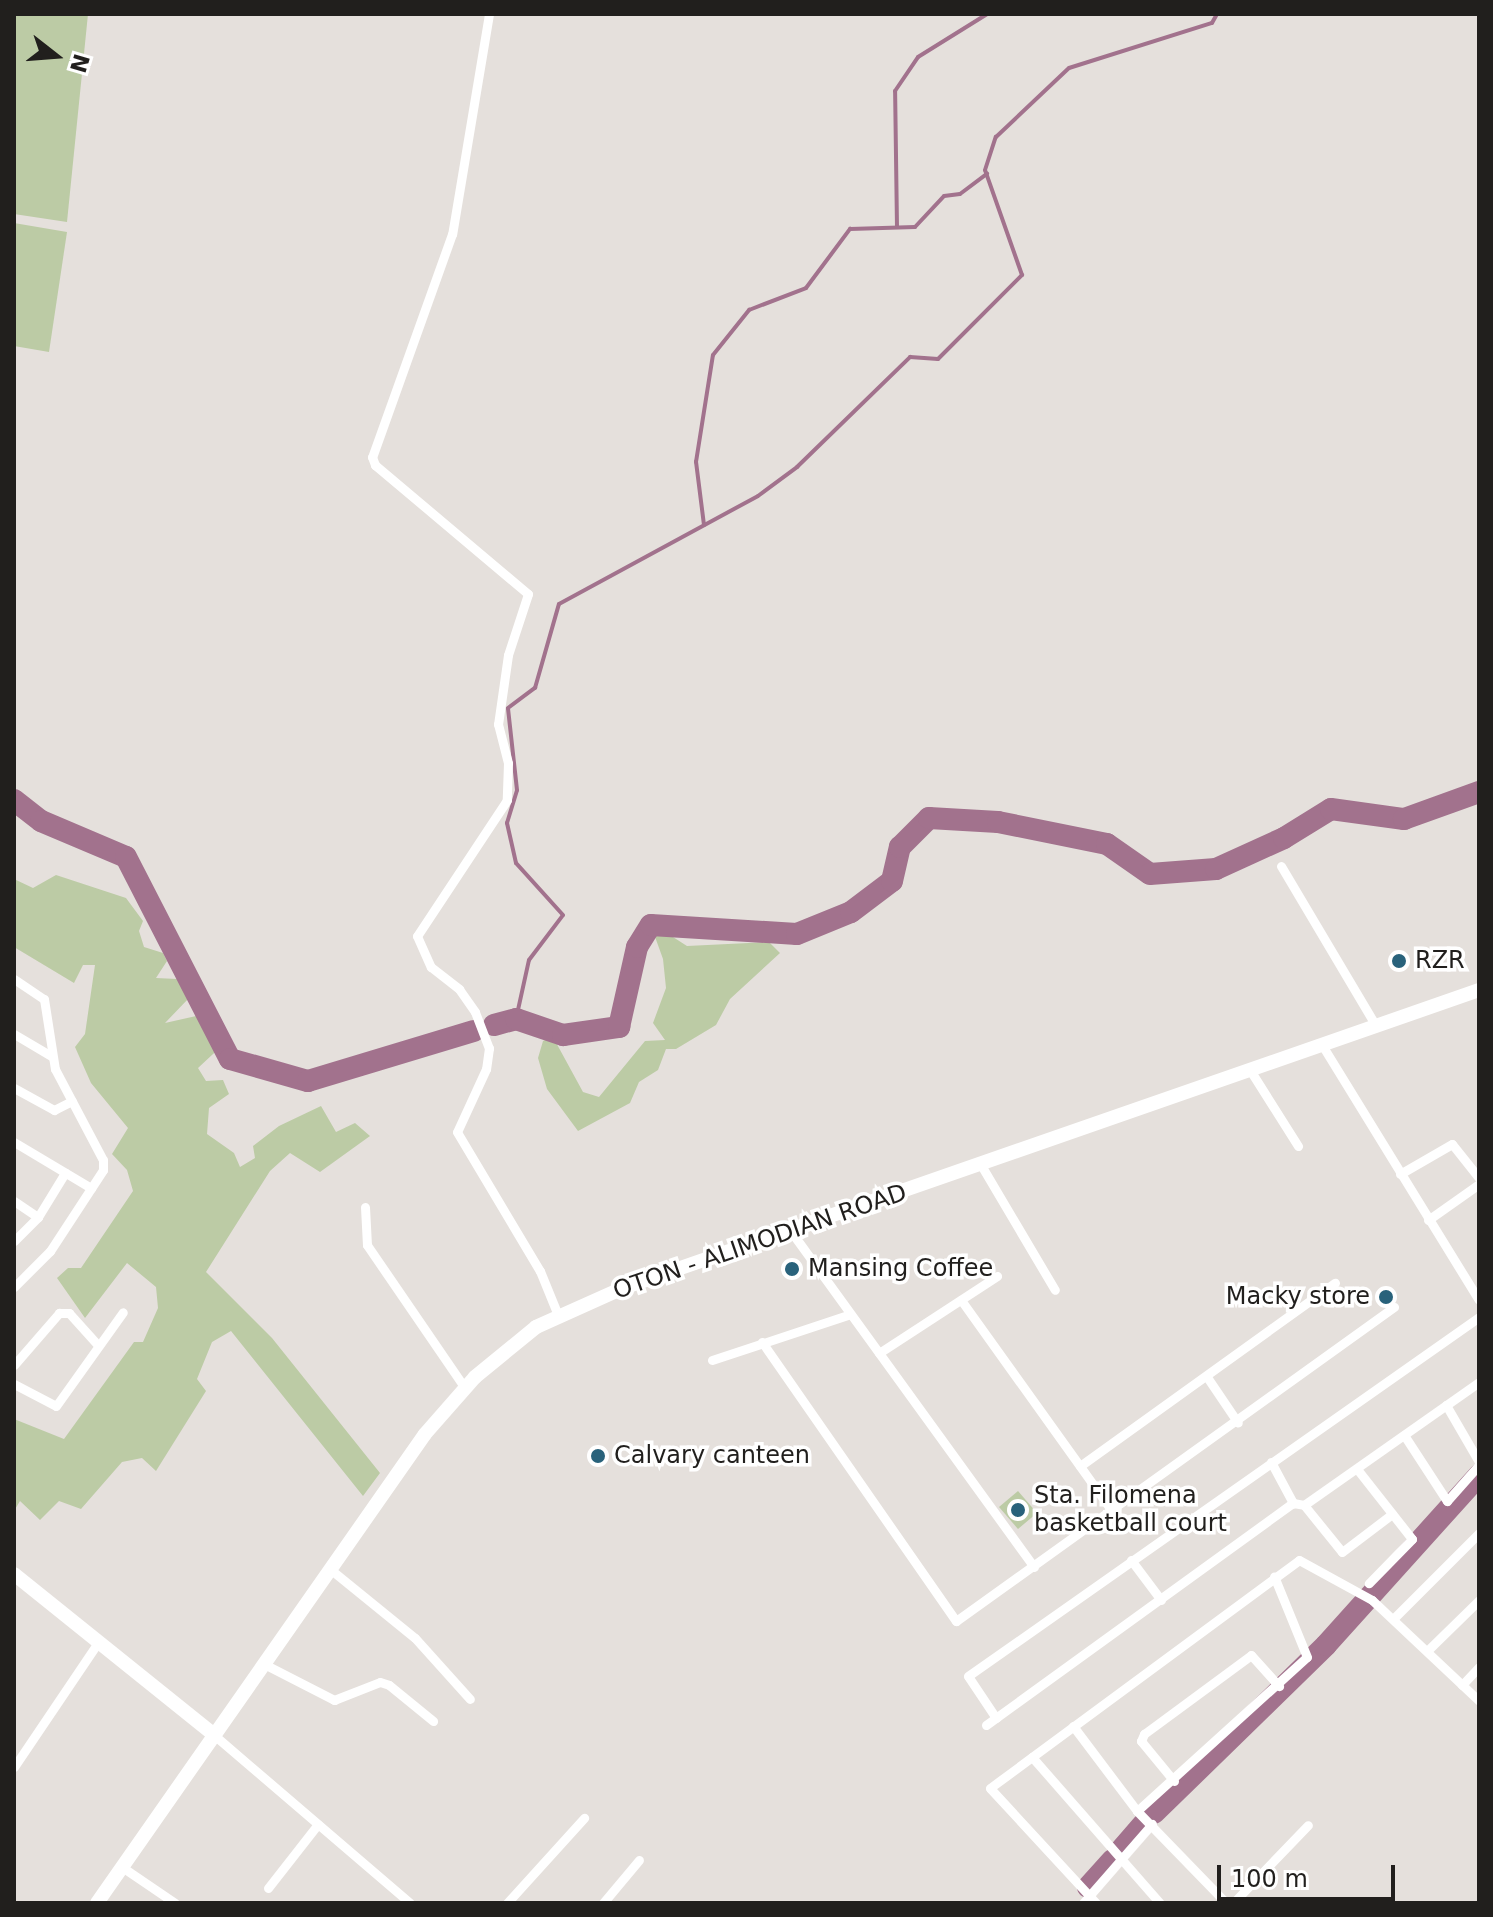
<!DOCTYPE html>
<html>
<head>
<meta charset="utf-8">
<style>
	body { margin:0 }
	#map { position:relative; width:1493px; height:1917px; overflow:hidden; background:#e5e0dc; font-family:"DejaVu Sans",sans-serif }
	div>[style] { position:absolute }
	.green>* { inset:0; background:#bccba5 }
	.stream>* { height:4px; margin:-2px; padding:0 2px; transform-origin:2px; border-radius:2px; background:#a2728d }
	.river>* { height:22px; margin:-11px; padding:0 11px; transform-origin:11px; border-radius:11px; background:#a2728d }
	.street>* { height:9px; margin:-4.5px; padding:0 4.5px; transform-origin:4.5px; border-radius:4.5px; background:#fff }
	.secondary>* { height:14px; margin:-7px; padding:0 7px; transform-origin:7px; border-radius:7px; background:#fff }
	.dots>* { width:22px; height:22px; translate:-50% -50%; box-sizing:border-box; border:4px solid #fff; border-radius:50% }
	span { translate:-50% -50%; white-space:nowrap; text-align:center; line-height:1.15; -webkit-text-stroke:7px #fff; paint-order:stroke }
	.poi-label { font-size:24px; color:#211f1d }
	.left { translate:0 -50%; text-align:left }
	.right { translate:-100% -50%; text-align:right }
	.street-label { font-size:24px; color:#211f1d }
	.frame { position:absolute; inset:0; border:16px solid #211f1d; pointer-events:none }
	.north { position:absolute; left:16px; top:16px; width:80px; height:80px; -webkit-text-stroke:6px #fff; paint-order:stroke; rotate:107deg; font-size:22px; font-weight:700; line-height:32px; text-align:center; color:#211f1d }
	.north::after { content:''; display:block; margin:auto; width:28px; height:36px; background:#211f1d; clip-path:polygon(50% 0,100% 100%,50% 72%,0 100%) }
	.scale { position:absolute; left:1217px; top:1865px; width:178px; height:36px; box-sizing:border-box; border:4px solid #211f1d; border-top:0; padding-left:10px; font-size:24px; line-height:28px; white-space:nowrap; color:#211f1d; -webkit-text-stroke:6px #fff; paint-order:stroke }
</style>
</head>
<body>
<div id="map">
	<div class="green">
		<div style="clip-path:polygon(14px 14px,88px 14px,67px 222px,14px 214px)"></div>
		<div style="clip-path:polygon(14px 223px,67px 232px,49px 352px,14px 346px)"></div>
		<div style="clip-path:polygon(56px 875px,126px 898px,143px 921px,139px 931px,144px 947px,163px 953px,167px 961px,156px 978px,177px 979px,189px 998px,165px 1023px,214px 1012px,227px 1041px,198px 1068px,206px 1081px,223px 1080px,229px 1094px,209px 1108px,207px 1134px,234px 1153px,240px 1167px,255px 1158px,253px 1146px,279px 1126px,321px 1106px,336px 1132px,355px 1123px,370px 1136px,320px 1172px,290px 1153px,270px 1171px,206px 1272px,272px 1338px,380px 1473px,363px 1496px,231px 1331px,212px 1342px,197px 1379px,206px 1391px,156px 1471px,142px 1458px,122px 1462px,81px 1509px,59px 1501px,40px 1520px,20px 1501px,14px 1511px,14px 1419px,64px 1439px,134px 1342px,143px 1342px,158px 1308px,156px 1287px,127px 1263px,85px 1318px,57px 1278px,68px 1268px,81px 1268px,133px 1191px,127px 1170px,112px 1154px,128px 1128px,91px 1083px,75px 1047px,85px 1034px,95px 965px,83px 965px,74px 983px,14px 947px,14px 879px,33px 888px)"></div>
		<div style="clip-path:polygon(662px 930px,687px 946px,769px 942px,780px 953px,730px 999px,716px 1025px,676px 1049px,666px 1049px,658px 1070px,639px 1082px,630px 1103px,578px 1131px,547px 1089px,538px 1058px,543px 1041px,553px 1037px,583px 1092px,599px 1097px,645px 1041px,665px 1040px,653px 1023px,666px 988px,663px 959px,654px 934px)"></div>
		<div style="clip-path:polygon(1018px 1491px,1037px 1513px,1018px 1529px,999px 1507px)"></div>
	</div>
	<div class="stream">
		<div style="left:897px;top:227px;width:136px;rotate:-90.8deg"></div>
		<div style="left:895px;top:91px;width:41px;rotate:-55.9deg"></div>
		<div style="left:918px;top:57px;width:81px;rotate:-31.9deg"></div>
		<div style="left:704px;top:525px;width:64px;rotate:-97.2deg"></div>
		<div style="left:696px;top:462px;width:108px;rotate:-81deg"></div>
		<div style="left:713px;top:355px;width:58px;rotate:-51.3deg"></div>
		<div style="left:749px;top:310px;width:61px;rotate:-21.1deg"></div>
		<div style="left:806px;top:288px;width:74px;rotate:-53.3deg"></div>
		<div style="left:850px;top:229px;width:65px;rotate:-1.8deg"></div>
		<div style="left:915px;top:227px;width:42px;rotate:-46.9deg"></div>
		<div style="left:944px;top:196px;width:16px;rotate:-7deg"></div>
		<div style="left:960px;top:194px;width:34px;rotate:-37deg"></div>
		<div style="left:516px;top:1019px;width:60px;rotate:-77.6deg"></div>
		<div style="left:529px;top:960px;width:56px;rotate:-52.9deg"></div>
		<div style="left:563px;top:915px;width:70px;rotate:-132.1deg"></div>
		<div style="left:516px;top:863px;width:41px;rotate:-102.7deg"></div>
		<div style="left:507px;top:823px;width:34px;rotate:-73deg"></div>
		<div style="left:517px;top:790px;width:82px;rotate:-96.3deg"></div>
		<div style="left:508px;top:708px;width:34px;rotate:-37deg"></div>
		<div style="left:535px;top:688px;width:87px;rotate:-74.1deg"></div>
		<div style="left:559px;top:604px;width:226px;rotate:-28.5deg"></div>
		<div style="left:758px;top:496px;width:49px;rotate:-36.6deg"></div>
		<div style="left:797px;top:467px;width:158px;rotate:-44.2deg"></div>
		<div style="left:910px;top:357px;width:28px;rotate:4deg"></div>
		<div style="left:938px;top:359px;width:119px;rotate:-45deg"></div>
		<div style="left:1022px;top:275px;width:111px;rotate:-109.4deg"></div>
		<div style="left:985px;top:170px;width:35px;rotate:-72deg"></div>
		<div style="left:996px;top:137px;width:100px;rotate:-43.4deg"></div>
		<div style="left:1069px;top:68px;width:150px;rotate:-17.5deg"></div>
		<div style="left:1212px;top:23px;width:10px;rotate:-61deg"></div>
	</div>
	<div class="river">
		<div style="left:14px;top:800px;width:34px;rotate:38deg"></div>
		<div style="left:41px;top:821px;width:92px;rotate:23deg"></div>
		<div style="left:126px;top:857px;width:227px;rotate:62.8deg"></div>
		<div style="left:230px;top:1059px;width:81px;rotate:15.8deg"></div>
		<div style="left:308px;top:1081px;width:173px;rotate:-16.8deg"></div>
		<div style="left:494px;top:1025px;width:23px;rotate:-15deg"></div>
		<div style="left:516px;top:1019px;width:50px;rotate:18.8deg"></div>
		<div style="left:563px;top:1035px;width:57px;rotate:-8.1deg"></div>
		<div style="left:619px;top:1027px;width:82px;rotate:-77.3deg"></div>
		<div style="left:637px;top:947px;width:26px;rotate:-58deg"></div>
		<div style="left:651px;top:925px;width:146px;rotate:3.5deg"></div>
		<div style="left:797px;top:934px;width:58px;rotate:-22.2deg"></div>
		<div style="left:851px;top:912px;width:51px;rotate:-37.1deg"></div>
		<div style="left:892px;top:881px;width:35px;rotate:-77deg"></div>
		<div style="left:900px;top:847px;width:41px;rotate:-45deg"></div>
		<div style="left:929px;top:818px;width:69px;rotate:3.3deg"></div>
		<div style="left:998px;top:822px;width:111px;rotate:11.4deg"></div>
		<div style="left:1107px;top:844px;width:52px;rotate:34.9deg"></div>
		<div style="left:1150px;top:874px;width:66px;rotate:-4.3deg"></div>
		<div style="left:1216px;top:869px;width:75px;rotate:-24.5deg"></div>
		<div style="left:1284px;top:838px;width:55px;rotate:-31.7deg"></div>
		<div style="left:1331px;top:809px;width:74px;rotate:7.8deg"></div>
		<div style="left:1404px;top:819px;width:80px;rotate:-19.8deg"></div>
		<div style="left:1154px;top:1813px;width:240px;rotate:-44.3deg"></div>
		<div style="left:1326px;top:1645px;width:229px;rotate:-48deg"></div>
		<div style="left:1120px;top:1851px;width:35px;rotate:-49deg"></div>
		<div style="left:1088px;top:1887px;width:36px;rotate:-48deg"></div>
	</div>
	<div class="street">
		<div style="left:489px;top:14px;width:223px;rotate:99.5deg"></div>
		<div style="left:452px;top:234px;width:237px;rotate:109.7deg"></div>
		<div style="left:372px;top:457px;width:9px;rotate:69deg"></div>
		<div style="left:375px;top:465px;width:200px;rotate:40.1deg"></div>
		<div style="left:528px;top:594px;width:64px;rotate:108.2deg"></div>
		<div style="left:508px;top:655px;width:70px;rotate:98.2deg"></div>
		<div style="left:498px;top:724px;width:40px;rotate:75.6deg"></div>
		<div style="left:508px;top:763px;width:37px;rotate:92deg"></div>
		<div style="left:507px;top:800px;width:163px;rotate:123.5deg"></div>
		<div style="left:417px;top:936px;width:34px;rotate:66deg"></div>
		<div style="left:431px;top:967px;width:36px;rotate:38deg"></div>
		<div style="left:459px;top:989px;width:28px;rotate:55deg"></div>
		<div style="left:475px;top:1012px;width:39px;rotate:69deg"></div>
		<div style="left:489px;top:1048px;width:21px;rotate:98deg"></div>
		<div style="left:486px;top:1069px;width:69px;rotate:114.7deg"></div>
		<div style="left:457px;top:1132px;width:162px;rotate:59.2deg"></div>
		<div style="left:540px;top:1271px;width:48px;rotate:67.8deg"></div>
		<div style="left:1281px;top:866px;width:186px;rotate:59.3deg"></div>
		<div style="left:14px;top:979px;width:36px;rotate:34deg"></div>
		<div style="left:44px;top:999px;width:71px;rotate:81.1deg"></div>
		<div style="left:55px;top:1069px;width:103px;rotate:62.2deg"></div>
		<div style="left:103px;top:1160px;width:10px;rotate:90deg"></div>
		<div style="left:103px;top:1170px;width:97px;rotate:123.2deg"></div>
		<div style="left:50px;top:1251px;width:51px;rotate:135deg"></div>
		<div style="left:14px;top:1034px;width:43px;rotate:30.7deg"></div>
		<div style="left:1322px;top:1045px;width:299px;rotate:58.4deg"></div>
		<div style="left:1250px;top:1070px;width:90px;rotate:57.7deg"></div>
		<div style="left:14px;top:1088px;width:46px;rotate:28.8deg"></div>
		<div style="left:54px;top:1110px;width:20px;rotate:-27deg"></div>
		<div style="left:14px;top:1142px;width:90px;rotate:30.9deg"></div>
		<div style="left:981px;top:1165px;width:145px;rotate:59.4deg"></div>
		<div style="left:1400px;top:1174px;width:60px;rotate:-30deg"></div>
		<div style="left:1452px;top:1144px;width:43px;rotate:51.5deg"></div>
		<div style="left:14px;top:1201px;width:29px;rotate:34deg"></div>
		<div style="left:365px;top:1207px;width:38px;rotate:87deg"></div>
		<div style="left:367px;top:1245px;width:173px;rotate:55.6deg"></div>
		<div style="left:1428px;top:1220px;width:62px;rotate:-35.2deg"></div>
		<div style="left:790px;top:1230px;width:416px;rotate:54.1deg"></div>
		<div style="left:14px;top:1241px;width:34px;rotate:-45deg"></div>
		<div style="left:38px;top:1217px;width:52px;rotate:-58.5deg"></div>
		<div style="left:961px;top:1300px;width:259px;rotate:54.4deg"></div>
		<div style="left:762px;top:1342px;width:340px;rotate:55.2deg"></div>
		<div style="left:956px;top:1621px;width:539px;rotate:-35.64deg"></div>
		<div style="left:879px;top:1353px;width:141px;rotate:-33.1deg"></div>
		<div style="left:712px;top:1360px;width:143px;rotate:-18.3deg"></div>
		<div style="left:14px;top:1365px;width:69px;rotate:-49.1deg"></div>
		<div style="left:59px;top:1313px;width:10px"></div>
		<div style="left:69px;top:1313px;width:42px;rotate:47.9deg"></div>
		<div style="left:1207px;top:1377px;width:55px;rotate:56deg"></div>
		<div style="left:14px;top:1384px;width:47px;rotate:27.6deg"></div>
		<div style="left:56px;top:1406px;width:115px;rotate:-54.5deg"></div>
		<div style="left:1446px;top:1405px;width:66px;rotate:59.9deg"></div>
		<div style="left:1404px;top:1435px;width:79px;rotate:56.9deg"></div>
		<div style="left:1447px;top:1501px;width:48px;rotate:-48.4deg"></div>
		<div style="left:1271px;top:1462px;width:47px;rotate:61.8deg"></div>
		<div style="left:1080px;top:1466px;width:314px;rotate:-35.7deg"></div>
		<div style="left:1357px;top:1469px;width:89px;rotate:51.8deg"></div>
		<div style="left:1412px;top:1539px;width:62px;rotate:134.3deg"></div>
		<div style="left:1304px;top:1505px;width:60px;rotate:51deg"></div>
		<div style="left:1342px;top:1552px;width:63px;rotate:-37.2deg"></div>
		<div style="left:1131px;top:1560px;width:50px;rotate:53.1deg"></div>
		<div style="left:330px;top:1569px;width:109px;rotate:39.1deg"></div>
		<div style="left:415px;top:1638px;width:82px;rotate:48deg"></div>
		<div style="left:1393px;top:1619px;width:122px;rotate:-45deg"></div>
		<div style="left:1427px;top:1651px;width:73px;rotate:-44.4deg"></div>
		<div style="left:264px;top:1664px;width:79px;rotate:27.2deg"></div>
		<div style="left:334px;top:1700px;width:49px;rotate:-21.4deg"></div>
		<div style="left:380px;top:1682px;width:9px;rotate:18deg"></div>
		<div style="left:389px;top:1685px;width:57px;rotate:39.3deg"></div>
		<div style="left:1462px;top:1685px;width:25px;rotate:-47deg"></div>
		<div style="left:996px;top:1718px;width:50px;rotate:-123.7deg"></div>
		<div style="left:968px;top:1676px;width:625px;rotate:-35.09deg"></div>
		<div style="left:986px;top:1725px;width:379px;rotate:-35.9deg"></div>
		<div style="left:1293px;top:1503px;width:11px;rotate:10deg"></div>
		<div style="left:1304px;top:1505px;width:214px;rotate:-35.1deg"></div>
		<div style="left:1073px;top:1726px;width:106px;rotate:53deg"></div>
		<div style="left:1137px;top:1811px;width:128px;rotate:45.9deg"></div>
		<div style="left:214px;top:1735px;width:258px;rotate:40.6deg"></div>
		<div style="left:1032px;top:1757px;width:194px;rotate:48.8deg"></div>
		<div style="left:14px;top:1767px;width:152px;rotate:-56deg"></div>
		<div style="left:1174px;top:1781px;width:52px;rotate:-129.5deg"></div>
		<div style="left:1141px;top:1741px;width:8px;rotate:-67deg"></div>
		<div style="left:1144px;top:1734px;width:133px;rotate:-36.4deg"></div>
		<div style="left:1251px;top:1655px;width:42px;rotate:47.9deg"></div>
		<div style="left:1137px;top:1811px;width:229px;rotate:-42.2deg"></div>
		<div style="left:1307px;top:1657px;width:87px;rotate:-112.2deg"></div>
		<div style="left:122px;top:1867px;width:64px;rotate:34.2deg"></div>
		<div style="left:268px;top:1888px;width:81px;rotate:-52deg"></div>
		<div style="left:507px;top:1903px;width:115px;rotate:-47.8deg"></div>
		<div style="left:603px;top:1903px;width:56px;rotate:-50.1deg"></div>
		<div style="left:1083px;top:1903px;width:105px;rotate:-48.9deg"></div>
		<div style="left:1096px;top:1903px;width:156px;rotate:-132.7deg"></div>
		<div style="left:990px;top:1788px;width:384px;rotate:-36.4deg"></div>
		<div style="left:1299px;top:1560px;width:83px;rotate:28.7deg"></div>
		<div style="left:1372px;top:1600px;width:147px;rotate:43.3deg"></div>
		<div style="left:1233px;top:1903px;width:108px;rotate:-46.1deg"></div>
	</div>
	<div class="secondary">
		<div style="left:14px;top:1574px;width:257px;rotate:38.8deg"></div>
		<div style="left:97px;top:1903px;width:572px;rotate:-55.03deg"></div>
		<div style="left:425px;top:1434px;width:76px;rotate:-48.7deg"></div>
		<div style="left:475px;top:1377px;width:79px;rotate:-39.3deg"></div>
		<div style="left:536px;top:1327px;width:95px;rotate:-24.1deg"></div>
		<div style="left:623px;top:1288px;width:906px;rotate:-19.19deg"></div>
	</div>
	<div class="dots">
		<div style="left:1399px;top:961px;background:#29627b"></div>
		<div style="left:792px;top:1269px;background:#29627b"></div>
		<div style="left:1386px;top:1297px;background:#29627b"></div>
		<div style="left:598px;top:1456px;background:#29627b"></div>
		<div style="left:1018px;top:1510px;background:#29627b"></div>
	</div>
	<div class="poi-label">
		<span class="left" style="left:1415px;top:961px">RZR</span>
		<span class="left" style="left:808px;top:1269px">Mansing Coffee</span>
		<span class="right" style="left:1370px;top:1297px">Macky store</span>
		<span class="left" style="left:614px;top:1456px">Calvary canteen</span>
		<span class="left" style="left:1034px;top:1510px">Sta. Filomena<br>basketball court</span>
	</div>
	<div class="street-label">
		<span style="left:760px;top:1242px;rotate:-19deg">OTON - ALIMODIAN ROAD</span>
	</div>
	<div class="frame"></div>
	<div class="north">N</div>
	<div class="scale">100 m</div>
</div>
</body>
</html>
